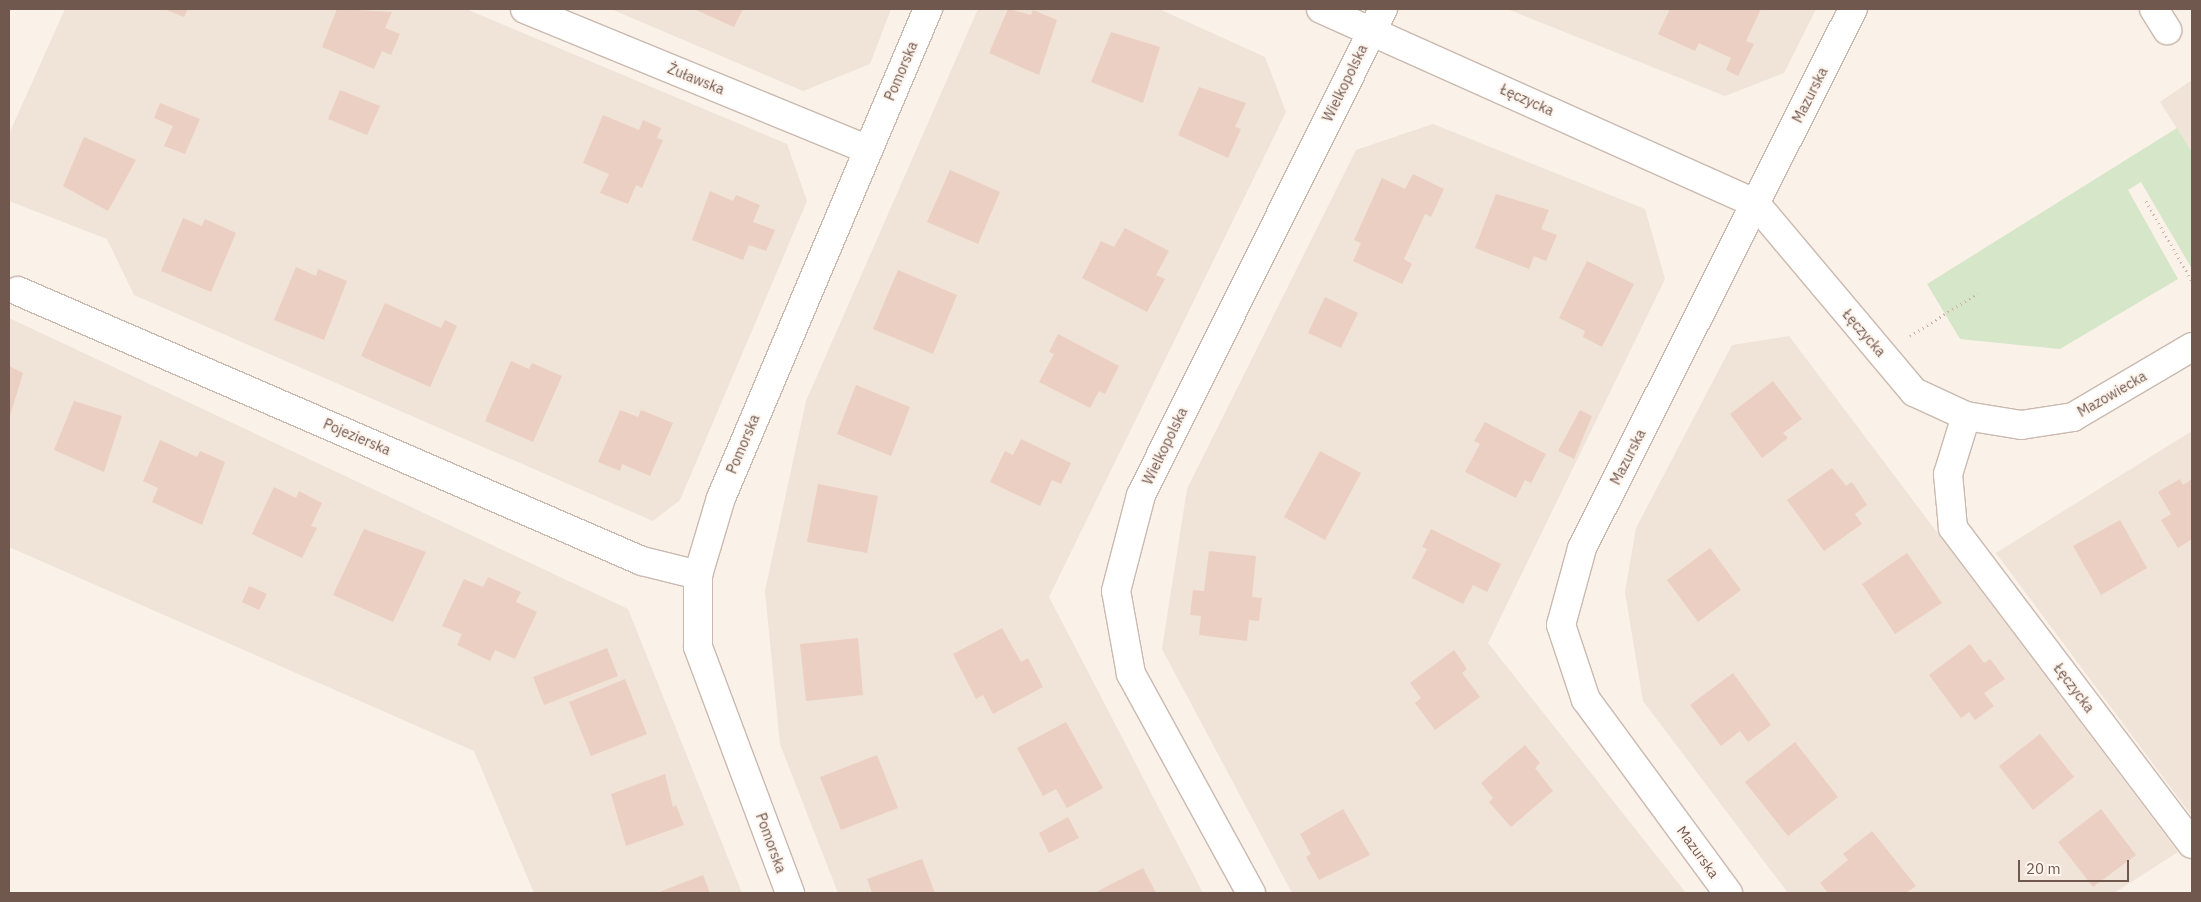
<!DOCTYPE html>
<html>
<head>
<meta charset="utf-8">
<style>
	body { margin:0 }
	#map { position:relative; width:2201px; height:902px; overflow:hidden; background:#faf1e8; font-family:"IBM Plex Sans",sans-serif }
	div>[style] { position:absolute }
	.residential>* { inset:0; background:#f0e3d7 }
	.green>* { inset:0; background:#d6e6c8 }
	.building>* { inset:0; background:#eccfc3 }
	.path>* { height:3px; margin-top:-1.5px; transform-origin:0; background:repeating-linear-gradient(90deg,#d0b3a6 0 1px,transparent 0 5px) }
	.roads { filter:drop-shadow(1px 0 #cab9af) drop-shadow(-1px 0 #cab9af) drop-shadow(0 1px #cab9af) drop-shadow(0 -1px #cab9af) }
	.minor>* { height:28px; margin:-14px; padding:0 14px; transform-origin:14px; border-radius:14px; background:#fff }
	span { translate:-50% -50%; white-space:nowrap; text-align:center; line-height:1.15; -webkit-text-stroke:4px #fdf5ee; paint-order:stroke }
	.street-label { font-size:14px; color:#70584f }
	.frame { position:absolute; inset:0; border:10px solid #70584f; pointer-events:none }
	.scale { position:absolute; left:2018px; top:860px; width:111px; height:22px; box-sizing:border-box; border:2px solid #70584f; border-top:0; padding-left:6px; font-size:15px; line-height:18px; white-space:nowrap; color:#70584f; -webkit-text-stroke:4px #fdf5ee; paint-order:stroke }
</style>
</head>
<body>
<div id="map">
	<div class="residential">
		<div style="clip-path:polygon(65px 9px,466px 9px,787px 144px,807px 201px,680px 500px,653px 521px,134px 295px,107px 239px,9px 201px,9px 134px)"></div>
		<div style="clip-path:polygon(611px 9px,891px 9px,870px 64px,803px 91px)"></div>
		<div style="clip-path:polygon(978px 9px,1159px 9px,1265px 57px,1286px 112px,1049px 597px,1203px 893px,838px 893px,780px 744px,765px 591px,806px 401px)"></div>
		<div style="clip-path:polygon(1507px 9px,1816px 9px,1784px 73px,1725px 96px)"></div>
		<div style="clip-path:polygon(2192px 80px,2192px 152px,2160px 102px)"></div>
		<div style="clip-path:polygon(1433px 124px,1645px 209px,1665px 279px,1488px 643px,1686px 893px,1292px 893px,1162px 649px,1187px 489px,1356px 150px)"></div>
		<div style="clip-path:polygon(9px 318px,628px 609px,742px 893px,534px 893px,474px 751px,9px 547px)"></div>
		<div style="clip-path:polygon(1789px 336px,2178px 852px,2114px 893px,1788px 893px,1643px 701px,1625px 592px,1636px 528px,1732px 345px)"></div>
		<div style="clip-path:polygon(2192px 431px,2192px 816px,1996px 553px)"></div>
	</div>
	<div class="green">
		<div style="clip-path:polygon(2177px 128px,2192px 152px,2192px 269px,2141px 182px,2128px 190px,2178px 279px,2060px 349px,1960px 339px,1927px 284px)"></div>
	</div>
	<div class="building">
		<div style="clip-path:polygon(164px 9px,188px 9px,184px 17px)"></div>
		<div style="clip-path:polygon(337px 9px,392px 12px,385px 28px,400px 34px,391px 55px,382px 51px,374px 69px,322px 47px)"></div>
		<div style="clip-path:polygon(694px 9px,743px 9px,734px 27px)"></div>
		<div style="clip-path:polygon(1008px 9px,1031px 15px,1033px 10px,1057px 20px,1039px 75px,989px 53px)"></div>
		<div style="clip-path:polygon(1670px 9px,1761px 9px,1746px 41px,1754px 44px,1738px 76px,1726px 70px,1731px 58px,1699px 43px,1695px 51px,1658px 34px)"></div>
		<div style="clip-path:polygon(1111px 32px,1160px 47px,1143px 103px,1091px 82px)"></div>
		<div style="clip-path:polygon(1199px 87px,1246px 103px,1235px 127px,1241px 129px,1228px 158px,1178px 135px)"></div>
		<div style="clip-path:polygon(340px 90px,380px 106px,367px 135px,328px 119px)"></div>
		<div style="clip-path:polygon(160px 103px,200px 119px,185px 154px,164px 146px,173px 126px,154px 118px)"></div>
		<div style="clip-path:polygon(603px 115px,639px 130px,643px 120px,661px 128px,657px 138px,663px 140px,642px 188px,636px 185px,628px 204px,600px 193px,609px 174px,583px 163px)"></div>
		<div style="clip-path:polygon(84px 137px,136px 160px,108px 211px,63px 186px)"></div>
		<div style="clip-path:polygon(950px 170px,1000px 192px,978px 244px,927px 222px)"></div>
		<div style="clip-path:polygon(1413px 174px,1444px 189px,1431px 217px,1425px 214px,1404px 259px,1412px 264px,1402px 284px,1353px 261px,1361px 243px,1354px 240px,1382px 178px,1405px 189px)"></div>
		<div style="clip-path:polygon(710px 191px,733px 201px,736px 195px,760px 205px,753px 222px,775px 230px,766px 251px,749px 245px,743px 260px,692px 240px)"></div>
		<div style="clip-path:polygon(1496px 194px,1549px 210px,1541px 229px,1557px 235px,1546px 261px,1534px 256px,1529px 269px,1475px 248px)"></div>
		<div style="clip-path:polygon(183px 218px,202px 226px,205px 219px,236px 233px,211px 292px,161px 271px)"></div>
		<div style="clip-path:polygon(1125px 228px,1169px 251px,1156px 275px,1165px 279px,1147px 312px,1082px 278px,1101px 241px,1114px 247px)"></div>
		<div style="clip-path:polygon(1587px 261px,1634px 284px,1602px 347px,1583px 337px,1585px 331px,1559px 318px)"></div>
		<div style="clip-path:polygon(296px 267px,316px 276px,318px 269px,347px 281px,324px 340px,274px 320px)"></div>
		<div style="clip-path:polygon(898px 270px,957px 295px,933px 354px,873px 329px)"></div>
		<div style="clip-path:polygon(1325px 297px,1358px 313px,1341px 348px,1308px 333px)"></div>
		<div style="clip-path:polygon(385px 303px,441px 328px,445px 320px,457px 326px,430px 387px,361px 356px)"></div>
		<div style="clip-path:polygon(1058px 334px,1119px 366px,1105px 394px,1099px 391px,1090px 408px,1039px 382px,1054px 354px,1049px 352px)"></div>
		<div style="clip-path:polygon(511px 361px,529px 369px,532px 363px,562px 376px,533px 442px,485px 421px)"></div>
		<div style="clip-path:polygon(9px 366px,23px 373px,9px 419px)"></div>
		<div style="clip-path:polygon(1773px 381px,1802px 419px,1783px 433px,1788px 438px,1762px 458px,1730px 414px)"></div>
		<div style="clip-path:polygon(856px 385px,910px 407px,891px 456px,837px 434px)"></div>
		<div style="clip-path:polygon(74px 401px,122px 416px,104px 472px,54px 450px)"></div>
		<div style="clip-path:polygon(620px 410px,638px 417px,641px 410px,673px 423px,650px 476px,622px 464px,620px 471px,598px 462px)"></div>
		<div style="clip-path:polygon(1580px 410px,1592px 416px,1574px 459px,1558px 451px)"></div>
		<div style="clip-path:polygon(1485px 422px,1546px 454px,1531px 483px,1525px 480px,1516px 498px,1465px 472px,1480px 444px,1474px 441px)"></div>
		<div style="clip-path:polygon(1021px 439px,1071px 463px,1061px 484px,1052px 480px,1040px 506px,990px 482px,1005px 451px,1013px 455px)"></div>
		<div style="clip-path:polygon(160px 440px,197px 457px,200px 451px,225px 462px,202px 525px,152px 502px,158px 488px,143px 481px)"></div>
		<div style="clip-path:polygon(1320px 451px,1361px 473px,1325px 540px,1284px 517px)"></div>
		<div style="clip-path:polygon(1832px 468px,1846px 486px,1852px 482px,1867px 505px,1855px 514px,1862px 524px,1824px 551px,1787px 500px)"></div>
		<div style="clip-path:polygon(2180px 479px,2183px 485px,2192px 479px,2192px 539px,2178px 548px,2161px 520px,2171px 514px,2158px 492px)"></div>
		<div style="clip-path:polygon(818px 484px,878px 496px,867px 553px,807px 542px)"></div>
		<div style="clip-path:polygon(274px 487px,296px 498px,299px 491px,322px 503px,311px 526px,317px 528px,302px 558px,252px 534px)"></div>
		<div style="clip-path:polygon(2120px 520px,2147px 568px,2101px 595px,2073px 546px)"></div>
		<div style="clip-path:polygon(364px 529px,426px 552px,393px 622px,333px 595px)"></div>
		<div style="clip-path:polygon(1431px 529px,1501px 564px,1487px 592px,1473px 585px,1463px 604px,1412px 578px,1427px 549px,1422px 547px)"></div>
		<div style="clip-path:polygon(1710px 548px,1741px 590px,1698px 622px,1667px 580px)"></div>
		<div style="clip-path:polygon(1209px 551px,1256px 556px,1252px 597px,1262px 598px,1259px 621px,1249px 620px,1247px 641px,1199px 635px,1201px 616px,1190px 615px,1193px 590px,1204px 591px)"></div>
		<div style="clip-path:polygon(1907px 553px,1942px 603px,1895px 634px,1862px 584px)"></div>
		<div style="clip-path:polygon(488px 577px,521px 592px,516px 602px,537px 612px,515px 659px,495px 650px,490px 661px,457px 645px,462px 634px,442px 626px,464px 579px,483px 587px)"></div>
		<div style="clip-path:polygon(249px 586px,267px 594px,259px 610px,242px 602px)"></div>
		<div style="clip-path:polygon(1002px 628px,1021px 662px,1028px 658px,1043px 687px,993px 714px,983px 695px,976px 699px,953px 654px)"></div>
		<div style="clip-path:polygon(858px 638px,863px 695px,806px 701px,800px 644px)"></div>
		<div style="clip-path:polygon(1970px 644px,1984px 663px,1990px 659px,2005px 679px,1984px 693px,1994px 706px,1975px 720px,1969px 712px,1961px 718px,1929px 675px)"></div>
		<div style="clip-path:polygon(607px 648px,618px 676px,544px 705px,533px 677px)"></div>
		<div style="clip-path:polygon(1454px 650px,1467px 669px,1462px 673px,1480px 697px,1435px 730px,1415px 703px,1421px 698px,1410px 683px)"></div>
		<div style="clip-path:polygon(1733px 673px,1771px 725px,1748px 742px,1740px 731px,1721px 746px,1690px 705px)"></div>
		<div style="clip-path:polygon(625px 679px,647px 734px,591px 756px,569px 702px)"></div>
		<div style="clip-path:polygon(1066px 722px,1103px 788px,1067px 808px,1056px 789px,1043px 796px,1017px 748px)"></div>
		<div style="clip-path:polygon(2040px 734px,2074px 777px,2033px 810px,1999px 766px)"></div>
		<div style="clip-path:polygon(1795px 742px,1838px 797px,1788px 836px,1745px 782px)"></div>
		<div style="clip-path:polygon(1525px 745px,1540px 763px,1535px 768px,1553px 791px,1511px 827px,1489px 802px,1493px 798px,1481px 783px)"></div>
		<div style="clip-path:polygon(877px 755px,898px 808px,841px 830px,820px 777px)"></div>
		<div style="clip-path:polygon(665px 774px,673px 807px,676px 805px,684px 825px,626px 846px,611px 794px)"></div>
		<div style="clip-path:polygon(1343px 809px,1370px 855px,1319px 880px,1306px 857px,1311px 854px,1300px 834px)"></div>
		<div style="clip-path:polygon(2101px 809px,2136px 855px,2093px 887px,2058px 842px)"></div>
		<div style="clip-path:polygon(1068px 817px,1079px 838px,1049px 853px,1039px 833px)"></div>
		<div style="clip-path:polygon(1872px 831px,1916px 886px,1906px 893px,1828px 893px,1820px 883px,1848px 860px,1843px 854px)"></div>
		<div style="clip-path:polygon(922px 859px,935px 893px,872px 893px,867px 879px)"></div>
		<div style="clip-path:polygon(1143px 868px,1156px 893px,1094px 893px)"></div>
		<div style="clip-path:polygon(703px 875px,710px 893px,657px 893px)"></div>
	</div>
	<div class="path">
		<div style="left:2146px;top:201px;width:92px;rotate:60.1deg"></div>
		<div style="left:1910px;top:336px;width:80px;rotate:-32.3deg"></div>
	</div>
	<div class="roads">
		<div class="minor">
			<div style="left:525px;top:9px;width:371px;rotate:22.3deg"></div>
			<div style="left:1321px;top:9px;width:475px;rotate:24.1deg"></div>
			<div style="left:1755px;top:203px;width:247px;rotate:49.9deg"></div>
			<div style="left:1914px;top:392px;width:57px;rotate:24.8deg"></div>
			<div style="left:1966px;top:416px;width:56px;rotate:9.3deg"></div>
			<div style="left:2021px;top:425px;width:53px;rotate:-8.7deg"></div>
			<div style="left:2073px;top:417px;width:138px;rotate:-30.5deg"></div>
			<div style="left:2154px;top:9px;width:25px;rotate:58deg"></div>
			<div style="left:18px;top:291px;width:680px;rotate:23.4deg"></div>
			<div style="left:642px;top:561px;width:58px;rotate:14deg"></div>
			<div style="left:1966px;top:416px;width:61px;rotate:107.2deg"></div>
			<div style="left:1948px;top:474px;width:54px;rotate:84.7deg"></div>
			<div style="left:1953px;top:528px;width:396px;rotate:52.9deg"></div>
			<div style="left:790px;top:893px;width:263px;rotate:-110.5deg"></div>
			<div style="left:698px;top:647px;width:72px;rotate:-90deg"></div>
			<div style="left:698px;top:575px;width:80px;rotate:-73.4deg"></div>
			<div style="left:721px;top:498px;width:531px;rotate:-67.06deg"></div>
			<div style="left:1251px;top:893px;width:250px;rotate:-118.7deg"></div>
			<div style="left:1131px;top:674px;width:84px;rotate:-100.2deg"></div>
			<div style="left:1116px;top:591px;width:99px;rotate:-75.4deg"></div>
			<div style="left:1141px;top:495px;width:543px;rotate:-63.53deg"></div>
			<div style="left:1728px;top:893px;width:240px;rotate:-126.3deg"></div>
			<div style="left:1586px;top:700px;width:79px;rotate:-108.4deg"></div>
			<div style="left:1561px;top:625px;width:80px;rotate:-74.7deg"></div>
			<div style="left:1582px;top:548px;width:603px;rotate:-63.31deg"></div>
		</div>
	</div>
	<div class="street-label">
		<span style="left:901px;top:71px;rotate:-67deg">Pomorska</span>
		<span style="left:696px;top:79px;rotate:22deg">Żuławska</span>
		<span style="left:1345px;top:83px;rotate:-64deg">Wielkopolska</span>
		<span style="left:1810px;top:95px;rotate:-63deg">Mazurska</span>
		<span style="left:1527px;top:100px;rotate:24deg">Łęczycka</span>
		<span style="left:1864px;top:333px;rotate:49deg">Łęczycka</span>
		<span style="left:2112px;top:394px;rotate:-30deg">Mazowiecka</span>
		<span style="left:357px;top:437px;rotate:23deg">Pojezierska</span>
		<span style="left:743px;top:444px;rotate:-67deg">Pomorska</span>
		<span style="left:1165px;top:446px;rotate:-64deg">Wielkopolska</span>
		<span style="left:1628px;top:457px;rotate:-63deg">Mazurska</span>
		<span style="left:2074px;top:688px;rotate:53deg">Łęczycka</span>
		<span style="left:771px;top:843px;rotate:70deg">Pomorska</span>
		<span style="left:1698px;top:852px;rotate:54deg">Mazurska</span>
	</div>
	<div class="frame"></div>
	<div class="scale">20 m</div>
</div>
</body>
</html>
